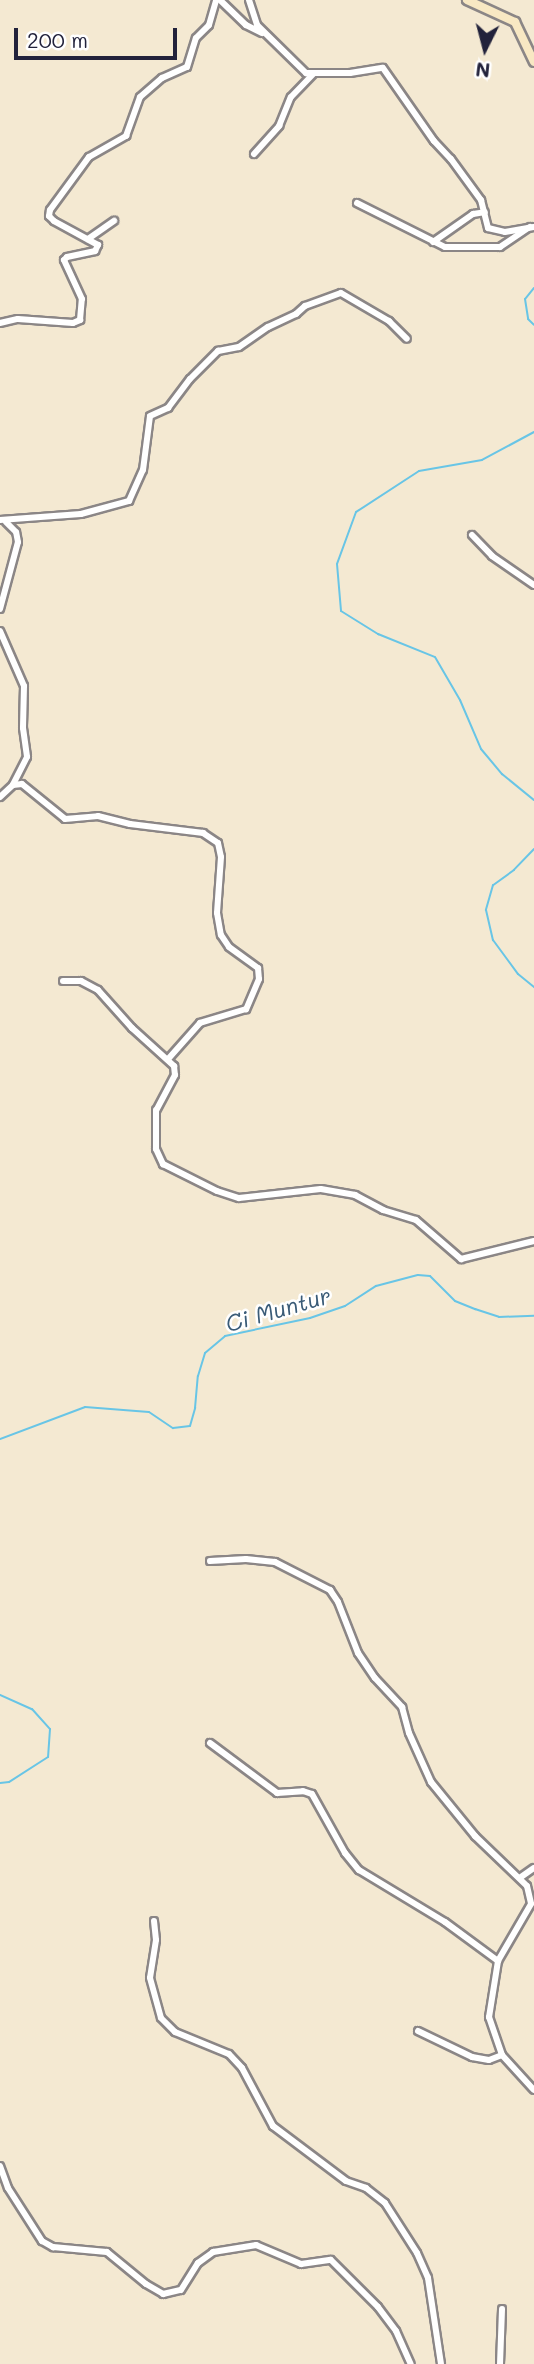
<!DOCTYPE html>
<html>
<head>
<meta charset="utf-8">
<style>
	body { margin:0 }
	#map { position:relative; width:534px; height:2364px; overflow:hidden; background:#f4e9d2; font-family:Mali,sans-serif }
	div>[style] { position:absolute }
	.stream>* { height:2px; margin:-1px; padding:0 1px; transform-origin:1px; border-radius:1px; background:#68c5e6 }
	.roads { filter:drop-shadow(2px 0 #8b8686) drop-shadow(-2px 0 #8b8686) drop-shadow(0 2px #8b8686) drop-shadow(0 -2px #8b8686) }
	.minor>* { height:6px; margin:-3px; padding:0 3px; transform-origin:3px; border-radius:3px; background:#fff }
	.secondary>* { height:8px; margin:-4px; padding:0 4px; transform-origin:4px; border-radius:4px; background:#f8e8c3 }
	span { translate:-50% -50%; white-space:nowrap; text-align:center; line-height:1.15; -webkit-text-stroke:5px #fff; paint-order:stroke }
	.water-label { font-size:23px; color:#3a5b77; font-style:italic }
	.north { position:absolute; left:450px; top:14px; width:70px; height:70px; -webkit-text-stroke:5px #fff; paint-order:stroke; rotate:186deg; font-size:19px; font-weight:700; line-height:28px; text-align:center; color:#22223b }
	.north::after { content:''; display:block; margin:auto; width:24px; height:32px; background:#22223b; clip-path:polygon(50% 0,100% 100%,50% 72%,0 100%) }
	.scale { position:absolute; left:14px; top:28px; width:163px; height:32px; box-sizing:border-box; border:4px solid #22223b; border-top:0; padding-left:9px; font-size:21px; line-height:24px; white-space:nowrap; color:#22223b; -webkit-text-stroke:5px #fff; paint-order:stroke }
</style>
</head>
<body>
<div id="map">
	<div class="stream">
		<div style="left:534px;top:288px;width:14px;rotate:129deg"></div>
		<div style="left:525px;top:299px;width:20px;rotate:81deg"></div>
		<div style="left:528px;top:319px;width:8px;rotate:45deg"></div>
		<div style="left:534px;top:432px;width:59px;rotate:151.7deg"></div>
		<div style="left:482px;top:460px;width:64px;rotate:170.1deg"></div>
		<div style="left:419px;top:471px;width:75px;rotate:146.9deg"></div>
		<div style="left:356px;top:512px;width:55px;rotate:110.1deg"></div>
		<div style="left:337px;top:564px;width:47px;rotate:85.1deg"></div>
		<div style="left:341px;top:611px;width:44px;rotate:31.9deg"></div>
		<div style="left:378px;top:634px;width:61px;rotate:22deg"></div>
		<div style="left:435px;top:657px;width:50px;rotate:59.8deg"></div>
		<div style="left:460px;top:700px;width:53px;rotate:66.8deg"></div>
		<div style="left:481px;top:749px;width:33px;rotate:50deg"></div>
		<div style="left:502px;top:774px;width:41px;rotate:39.1deg"></div>
		<div style="left:534px;top:849px;width:29px;rotate:134deg"></div>
		<div style="left:514px;top:870px;width:26px;rotate:144deg"></div>
		<div style="left:493px;top:885px;width:26px;rotate:106deg"></div>
		<div style="left:486px;top:910px;width:31px;rotate:77deg"></div>
		<div style="left:493px;top:940px;width:42px;rotate:53.7deg"></div>
		<div style="left:518px;top:974px;width:21px;rotate:39deg"></div>
		<div style="left:0;top:1439px;width:91px;rotate:-20.6deg"></div>
		<div style="left:85px;top:1407px;width:64px;rotate:4.5deg"></div>
		<div style="left:149px;top:1412px;width:29px;rotate:34deg"></div>
		<div style="left:173px;top:1428px;width:17px;rotate:-7deg"></div>
		<div style="left:190px;top:1426px;width:19px;rotate:-74deg"></div>
		<div style="left:195px;top:1408px;width:32px;rotate:-85deg"></div>
		<div style="left:198px;top:1376px;width:24px;rotate:-73deg"></div>
		<div style="left:205px;top:1353px;width:26px;rotate:-40deg"></div>
		<div style="left:225px;top:1336px;width:87px;rotate:-12deg"></div>
		<div style="left:310px;top:1318px;width:37px;rotate:-19deg"></div>
		<div style="left:345px;top:1306px;width:37px;rotate:-33deg"></div>
		<div style="left:376px;top:1286px;width:43px;rotate:-14.7deg"></div>
		<div style="left:418px;top:1275px;width:12px;rotate:5deg"></div>
		<div style="left:430px;top:1276px;width:35px;rotate:45deg"></div>
		<div style="left:455px;top:1301px;width:22px;rotate:22deg"></div>
		<div style="left:475px;top:1309px;width:25px;rotate:18deg"></div>
		<div style="left:499px;top:1317px;width:35px;rotate:-2deg"></div>
		<div style="left:0;top:1695px;width:35px;rotate:24deg"></div>
		<div style="left:32px;top:1709px;width:27px;rotate:48deg"></div>
		<div style="left:50px;top:1729px;width:28px;rotate:94deg"></div>
		<div style="left:48px;top:1757px;width:46px;rotate:147.3deg"></div>
		<div style="left:9px;top:1782px;width:9px;rotate:174deg"></div>
	</div>
	<div class="roads">
		<div class="minor">
			<div style="left:220px;top:0;width:36px;rotate:44deg"></div>
			<div style="left:246px;top:25px;width:18px;rotate:27deg"></div>
			<div style="left:249px;top:0;width:26px;rotate:72deg"></div>
			<div style="left:257px;top:25px;width:69px;rotate:44.4deg"></div>
			<div style="left:306px;top:73px;width:44px"></div>
			<div style="left:350px;top:73px;width:33px;rotate:-9deg"></div>
			<div style="left:383px;top:68px;width:89px;rotate:55.1deg"></div>
			<div style="left:434px;top:141px;width:25px;rotate:47deg"></div>
			<div style="left:451px;top:159px;width:51px;rotate:53.8deg"></div>
			<div style="left:481px;top:200px;width:29px;rotate:76deg"></div>
			<div style="left:488px;top:228px;width:17px;rotate:13deg"></div>
			<div style="left:505px;top:232px;width:29px;rotate:-10deg"></div>
			<div style="left:254px;top:154px;width:38px;rotate:-48deg"></div>
			<div style="left:279px;top:126px;width:31px;rotate:-68deg"></div>
			<div style="left:291px;top:97px;width:32px;rotate:-46deg"></div>
			<div style="left:357px;top:203px;width:98px;rotate:26.6deg"></div>
			<div style="left:445px;top:247px;width:55px"></div>
			<div style="left:500px;top:247px;width:36px;rotate:-34deg"></div>
			<div style="left:88px;top:239px;width:32px;rotate:-35deg"></div>
			<div style="left:433px;top:242px;width:49px;rotate:-35deg"></div>
			<div style="left:473px;top:214px;width:12px;rotate:-9deg"></div>
			<div style="left:0;top:323px;width:18px;rotate:-13deg"></div>
			<div style="left:18px;top:319px;width:55px;rotate:4.2deg"></div>
			<div style="left:73px;top:323px;width:8px;rotate:-23deg"></div>
			<div style="left:80px;top:320px;width:21px;rotate:-85deg"></div>
			<div style="left:82px;top:299px;width:43px;rotate:-114.8deg"></div>
			<div style="left:64px;top:260px;width:4px;rotate:-45deg"></div>
			<div style="left:67px;top:257px;width:29px;rotate:-12deg"></div>
			<div style="left:95px;top:251px;width:7px;rotate:-63deg"></div>
			<div style="left:98px;top:245px;width:50px;rotate:-151.4deg"></div>
			<div style="left:54px;top:221px;width:7px;rotate:-135deg"></div>
			<div style="left:49px;top:216px;width:6px;rotate:-81deg"></div>
			<div style="left:50px;top:210px;width:66px;rotate:-53.7deg"></div>
			<div style="left:89px;top:157px;width:43px;rotate:-29.6deg"></div>
			<div style="left:126px;top:136px;width:41px;rotate:-70.3deg"></div>
			<div style="left:140px;top:97px;width:29px;rotate:-41deg"></div>
			<div style="left:162px;top:78px;width:27px;rotate:-24deg"></div>
			<div style="left:187px;top:67px;width:30px;rotate:-73deg"></div>
			<div style="left:196px;top:38px;width:18px;rotate:-45deg"></div>
			<div style="left:209px;top:25px;width:26px;rotate:-74deg"></div>
			<div style="left:0;top:520px;width:81px;rotate:-4.2deg"></div>
			<div style="left:81px;top:514px;width:50px;rotate:-15.2deg"></div>
			<div style="left:129px;top:501px;width:34px;rotate:-66deg"></div>
			<div style="left:143px;top:470px;width:54px;rotate:-82.6deg"></div>
			<div style="left:150px;top:416px;width:20px;rotate:-24deg"></div>
			<div style="left:168px;top:408px;width:36px;rotate:-53deg"></div>
			<div style="left:190px;top:379px;width:40px;rotate:-45deg"></div>
			<div style="left:218px;top:351px;width:21px;rotate:-11deg"></div>
			<div style="left:239px;top:347px;width:35px;rotate:-35deg"></div>
			<div style="left:268px;top:327px;width:31px;rotate:-25deg"></div>
			<div style="left:296px;top:314px;width:12px;rotate:-42deg"></div>
			<div style="left:305px;top:306px;width:38px;rotate:-20deg"></div>
			<div style="left:341px;top:293px;width:56px;rotate:30.3deg"></div>
			<div style="left:389px;top:321px;width:25px;rotate:45deg"></div>
			<div style="left:472px;top:535px;width:29px;rotate:46deg"></div>
			<div style="left:492px;top:556px;width:51px;rotate:34.6deg"></div>
			<div style="left:0;top:609px;width:69px;rotate:-75deg"></div>
			<div style="left:18px;top:542px;width:10px;rotate:-101deg"></div>
			<div style="left:16px;top:532px;width:14px;rotate:-135deg"></div>
			<div style="left:0;top:631px;width:60px;rotate:66.4deg"></div>
			<div style="left:24px;top:686px;width:42px;rotate:91.4deg"></div>
			<div style="left:23px;top:728px;width:29px;rotate:82deg"></div>
			<div style="left:27px;top:757px;width:31px;rotate:117deg"></div>
			<div style="left:0;top:797px;width:18px;rotate:-43deg"></div>
			<div style="left:13px;top:785px;width:9px;rotate:-6deg"></div>
			<div style="left:22px;top:784px;width:55px;rotate:39.1deg"></div>
			<div style="left:65px;top:819px;width:33px;rotate:-5deg"></div>
			<div style="left:98px;top:816px;width:33px;rotate:14deg"></div>
			<div style="left:130px;top:824px;width:74px;rotate:7deg"></div>
			<div style="left:203px;top:833px;width:18px;rotate:34deg"></div>
			<div style="left:218px;top:843px;width:14px;rotate:78deg"></div>
			<div style="left:221px;top:857px;width:56px;rotate:94.1deg"></div>
			<div style="left:217px;top:913px;width:22px;rotate:80deg"></div>
			<div style="left:221px;top:935px;width:14px;rotate:56deg"></div>
			<div style="left:229px;top:947px;width:36px;rotate:36deg"></div>
			<div style="left:258px;top:968px;width:11px;rotate:85deg"></div>
			<div style="left:259px;top:979px;width:33px;rotate:113deg"></div>
			<div style="left:246px;top:1009px;width:48px;rotate:163.1deg"></div>
			<div style="left:200px;top:1023px;width:48px;rotate:131.6deg"></div>
			<div style="left:63px;top:981px;width:18px"></div>
			<div style="left:81px;top:981px;width:19px;rotate:28deg"></div>
			<div style="left:98px;top:990px;width:51px;rotate:48.2deg"></div>
			<div style="left:132px;top:1028px;width:57px;rotate:42.1deg"></div>
			<div style="left:174px;top:1066px;width:9px;rotate:84deg"></div>
			<div style="left:175px;top:1075px;width:40px;rotate:118deg"></div>
			<div style="left:156px;top:1110px;width:39px;rotate:90deg"></div>
			<div style="left:156px;top:1149px;width:17px;rotate:65deg"></div>
			<div style="left:163px;top:1164px;width:60px;rotate:26.6deg"></div>
			<div style="left:217px;top:1191px;width:23px;rotate:18deg"></div>
			<div style="left:239px;top:1198px;width:82px;rotate:-6.3deg"></div>
			<div style="left:321px;top:1189px;width:35px;rotate:10deg"></div>
			<div style="left:355px;top:1195px;width:32px;rotate:28deg"></div>
			<div style="left:383px;top:1210px;width:34px;rotate:17deg"></div>
			<div style="left:416px;top:1220px;width:60px;rotate:40.9deg"></div>
			<div style="left:461px;top:1259px;width:75px;rotate:-13.9deg"></div>
			<div style="left:210px;top:1561px;width:36px;rotate:-3deg"></div>
			<div style="left:246px;top:1559px;width:29px;rotate:6deg"></div>
			<div style="left:275px;top:1562px;width:62px;rotate:27deg"></div>
			<div style="left:330px;top:1590px;width:14px;rotate:56deg"></div>
			<div style="left:338px;top:1602px;width:55px;rotate:68.6deg"></div>
			<div style="left:358px;top:1653px;width:30px;rotate:56deg"></div>
			<div style="left:375px;top:1678px;width:40px;rotate:47deg"></div>
			<div style="left:402px;top:1707px;width:27px;rotate:75deg"></div>
			<div style="left:409px;top:1733px;width:54px;rotate:65.8deg"></div>
			<div style="left:431px;top:1782px;width:70px;rotate:50.8deg"></div>
			<div style="left:475px;top:1836px;width:72px;rotate:43.9deg"></div>
			<div style="left:527px;top:1886px;width:18px;rotate:77deg"></div>
			<div style="left:531px;top:1904px;width:66px;rotate:120.1deg"></div>
			<div style="left:498px;top:1961px;width:57px;rotate:99.1deg"></div>
			<div style="left:489px;top:2017px;width:40px;rotate:71.1deg"></div>
			<div style="left:502px;top:2055px;width:47px;rotate:47.6deg"></div>
			<div style="left:210px;top:1743px;width:84px;rotate:36.7deg"></div>
			<div style="left:277px;top:1793px;width:26px;rotate:-4deg"></div>
			<div style="left:303px;top:1791px;width:9px;rotate:18deg"></div>
			<div style="left:312px;top:1794px;width:68px;rotate:60.8deg"></div>
			<div style="left:345px;top:1853px;width:22px;rotate:51deg"></div>
			<div style="left:359px;top:1870px;width:100px;rotate:31.2deg"></div>
			<div style="left:445px;top:1922px;width:66px;rotate:36.3deg"></div>
			<div style="left:521px;top:1877px;width:16px;rotate:-35deg"></div>
			<div style="left:154px;top:1921px;width:19px;rotate:84deg"></div>
			<div style="left:156px;top:1940px;width:38px;rotate:99deg"></div>
			<div style="left:150px;top:1978px;width:41px;rotate:74.6deg"></div>
			<div style="left:161px;top:2018px;width:20px;rotate:45deg"></div>
			<div style="left:175px;top:2032px;width:58px;rotate:22.2deg"></div>
			<div style="left:229px;top:2054px;width:19px;rotate:47deg"></div>
			<div style="left:242px;top:2068px;width:66px;rotate:61.9deg"></div>
			<div style="left:273px;top:2126px;width:91px;rotate:37deg"></div>
			<div style="left:346px;top:2181px;width:21px;rotate:19deg"></div>
			<div style="left:366px;top:2188px;width:24px;rotate:38deg"></div>
			<div style="left:385px;top:2203px;width:59px;rotate:57.4deg"></div>
			<div style="left:417px;top:2253px;width:27px;rotate:66deg"></div>
			<div style="left:428px;top:2278px;width:87px;rotate:81.4deg"></div>
			<div style="left:418px;top:2031px;width:60px;rotate:25.7deg"></div>
			<div style="left:472px;top:2057px;width:17px;rotate:10deg"></div>
			<div style="left:489px;top:2060px;width:14px;rotate:-21deg"></div>
			<div style="left:0;top:2166px;width:23px;rotate:70deg"></div>
			<div style="left:8px;top:2188px;width:63px;rotate:57.3deg"></div>
			<div style="left:42px;top:2241px;width:13px;rotate:29deg"></div>
			<div style="left:53px;top:2247px;width:54px;rotate:5.3deg"></div>
			<div style="left:107px;top:2252px;width:50px;rotate:39.4deg"></div>
			<div style="left:146px;top:2284px;width:20px;rotate:30deg"></div>
			<div style="left:163px;top:2294px;width:18px;rotate:-13deg"></div>
			<div style="left:181px;top:2290px;width:32px;rotate:-58deg"></div>
			<div style="left:198px;top:2263px;width:19px;rotate:-36deg"></div>
			<div style="left:213px;top:2252px;width:44px;rotate:-9.2deg"></div>
			<div style="left:256px;top:2245px;width:49px;rotate:22.9deg"></div>
			<div style="left:301px;top:2264px;width:30px;rotate:-8deg"></div>
			<div style="left:331px;top:2260px;width:66px;rotate:45deg"></div>
			<div style="left:378px;top:2307px;width:30px;rotate:53deg"></div>
			<div style="left:396px;top:2331px;width:36px;rotate:66deg"></div>
			<div style="left:500px;top:2364px;width:55px;rotate:-87.9deg"></div>
		</div>
		<div class="secondary">
			<div style="left:467px;top:0;width:53px;rotate:24.6deg"></div>
			<div style="left:515px;top:22px;width:44px;rotate:64.6deg"></div>
		</div>
	</div>
	<div class="water-label">
		<span style="left:278px;top:1309px;rotate:-16deg">Ci Muntur</span>
	</div>
	<div class="north">N</div>
	<div class="scale">200 m</div>
</div>
</body>
</html>
